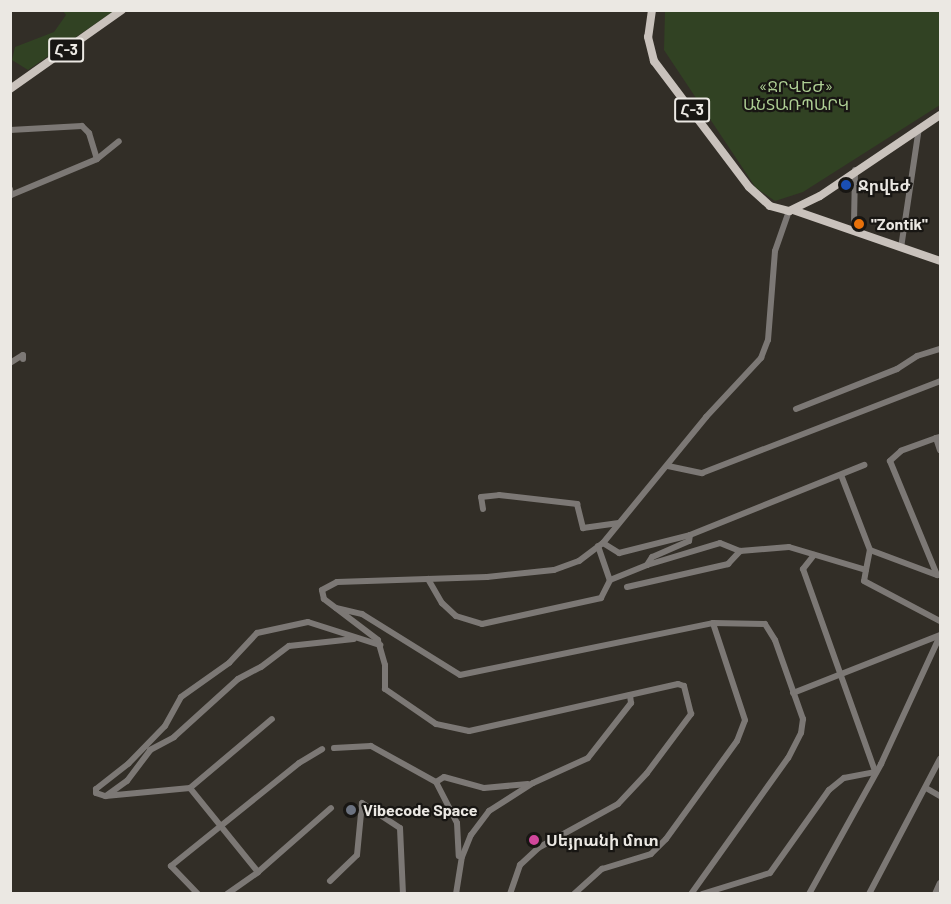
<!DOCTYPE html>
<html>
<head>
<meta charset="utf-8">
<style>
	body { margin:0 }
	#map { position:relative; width:951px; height:904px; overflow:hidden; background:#322e27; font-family:Barlow,"Noto Sans Armenian",sans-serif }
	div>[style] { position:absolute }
	.green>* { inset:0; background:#314223 }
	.minor>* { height:6px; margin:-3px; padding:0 3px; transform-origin:3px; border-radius:3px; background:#7c7875 }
	.major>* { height:8px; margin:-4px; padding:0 4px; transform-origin:4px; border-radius:4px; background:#c9c2bc }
	.dots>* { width:16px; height:16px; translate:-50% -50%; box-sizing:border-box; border:3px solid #181613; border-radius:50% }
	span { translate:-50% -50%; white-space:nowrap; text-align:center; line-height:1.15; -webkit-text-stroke:4.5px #181613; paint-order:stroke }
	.shield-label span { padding:2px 4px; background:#181613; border:2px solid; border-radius:4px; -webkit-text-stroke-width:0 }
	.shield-label { font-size:15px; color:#ebe8e3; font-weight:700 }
	.park-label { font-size:16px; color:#aecf94 }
	.poi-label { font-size:16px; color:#ebe8e3; font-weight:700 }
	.left { translate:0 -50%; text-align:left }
	.frame { position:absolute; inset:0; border:12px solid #ebe8e3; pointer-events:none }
</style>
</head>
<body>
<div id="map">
	<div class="green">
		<div style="clip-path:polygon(63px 11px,114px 11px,28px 70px,12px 60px,15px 47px,54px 32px,66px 15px)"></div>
		<div style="clip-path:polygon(665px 11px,940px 11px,940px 105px,803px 192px,775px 201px,756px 188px,664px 50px)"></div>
	</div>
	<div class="minor">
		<div style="left:10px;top:130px;width:72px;rotate:-3.2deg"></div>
		<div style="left:82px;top:126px;width:10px;rotate:45deg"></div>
		<div style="left:89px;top:133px;width:27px;rotate:73deg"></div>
		<div style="left:10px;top:189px;width:6px;rotate:81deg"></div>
		<div style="left:11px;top:195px;width:93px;rotate:-22.7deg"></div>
		<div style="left:97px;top:159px;width:28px;rotate:-39deg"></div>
		<div style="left:854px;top:223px;width:53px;rotate:-88.9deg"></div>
		<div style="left:901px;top:248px;width:121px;rotate:-81.5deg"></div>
		<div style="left:10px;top:363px;width:15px;rotate:-32deg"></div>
		<div style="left:23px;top:355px;width:4px;rotate:90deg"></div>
		<div style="left:796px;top:409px;width:109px;rotate:-21.6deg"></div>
		<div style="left:897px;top:369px;width:24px;rotate:-33deg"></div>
		<div style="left:917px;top:356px;width:24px;rotate:-17deg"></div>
		<div style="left:940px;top:437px;width:4px;rotate:166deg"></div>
		<div style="left:936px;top:438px;width:13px;rotate:72deg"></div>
		<div style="left:936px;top:438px;width:37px;rotate:160deg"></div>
		<div style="left:901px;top:451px;width:15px;rotate:138deg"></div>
		<div style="left:890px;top:461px;width:123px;rotate:67.6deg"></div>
		<div style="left:668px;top:466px;width:35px;rotate:12deg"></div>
		<div style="left:702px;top:473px;width:255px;rotate:-21.1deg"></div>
		<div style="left:483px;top:509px;width:12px;rotate:-99deg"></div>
		<div style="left:481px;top:497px;width:18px;rotate:-6deg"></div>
		<div style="left:499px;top:495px;width:79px;rotate:6.6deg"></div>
		<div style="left:577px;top:504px;width:25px;rotate:76deg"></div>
		<div style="left:583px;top:528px;width:36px;rotate:-8deg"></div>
		<div style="left:690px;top:535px;width:6px;rotate:99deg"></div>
		<div style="left:689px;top:541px;width:40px;rotate:156.6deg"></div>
		<div style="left:652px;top:557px;width:9px;rotate:122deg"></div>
		<div style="left:647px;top:565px;width:76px;rotate:-16.8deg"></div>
		<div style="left:720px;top:543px;width:22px;rotate:22deg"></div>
		<div style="left:740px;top:551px;width:49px;rotate:-4.7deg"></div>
		<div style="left:789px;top:547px;width:80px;rotate:16.6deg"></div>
		<div style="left:866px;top:570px;width:20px;rotate:-79deg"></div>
		<div style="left:870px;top:550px;width:80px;rotate:-111.1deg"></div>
		<div style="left:603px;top:543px;width:19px;rotate:32deg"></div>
		<div style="left:619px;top:553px;width:73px;rotate:-14.2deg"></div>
		<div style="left:690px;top:535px;width:188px;rotate:-21.9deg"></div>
		<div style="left:598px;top:546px;width:36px;rotate:71deg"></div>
		<div style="left:610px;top:580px;width:40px;rotate:-22deg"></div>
		<div style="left:870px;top:550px;width:72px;rotate:20.5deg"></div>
		<div style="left:814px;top:555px;width:18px;rotate:128deg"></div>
		<div style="left:803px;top:569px;width:214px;rotate:70.4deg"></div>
		<div style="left:866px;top:570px;width:11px;rotate:100deg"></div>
		<div style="left:864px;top:581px;width:86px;rotate:27.8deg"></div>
		<div style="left:428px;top:579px;width:28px;rotate:60deg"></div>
		<div style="left:442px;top:603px;width:19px;rotate:43deg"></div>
		<div style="left:456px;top:616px;width:27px;rotate:17deg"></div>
		<div style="left:482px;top:624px;width:122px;rotate:-12.3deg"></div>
		<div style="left:601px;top:598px;width:20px;rotate:-63deg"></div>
		<div style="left:627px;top:587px;width:104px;rotate:-12.8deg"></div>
		<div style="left:728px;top:564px;width:18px;rotate:-47deg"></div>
		<div style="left:336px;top:608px;width:27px;rotate:13deg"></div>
		<div style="left:362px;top:614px;width:115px;rotate:31.9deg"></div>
		<div style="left:460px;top:675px;width:258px;rotate:-11.6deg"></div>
		<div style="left:713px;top:623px;width:52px;rotate:1.1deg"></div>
		<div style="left:765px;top:624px;width:19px;rotate:58deg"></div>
		<div style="left:775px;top:640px;width:84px;rotate:70.5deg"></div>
		<div style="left:803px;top:719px;width:14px;rotate:98deg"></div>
		<div style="left:801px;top:733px;width:28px;rotate:117deg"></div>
		<div style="left:788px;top:758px;width:167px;rotate:125.5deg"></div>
		<div style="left:793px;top:693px;width:158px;rotate:-21.5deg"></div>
		<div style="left:334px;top:748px;width:37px;rotate:-3deg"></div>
		<div style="left:371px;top:746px;width:74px;rotate:29deg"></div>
		<div style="left:436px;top:782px;width:46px;rotate:62.9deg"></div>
		<div style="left:457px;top:823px;width:33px;rotate:87deg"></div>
		<div style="left:436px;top:782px;width:9px;rotate:-32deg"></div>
		<div style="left:444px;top:777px;width:41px;rotate:15.4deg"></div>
		<div style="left:484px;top:788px;width:44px;rotate:-5.2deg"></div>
		<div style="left:190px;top:788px;width:107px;rotate:-40.1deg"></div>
		<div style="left:926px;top:788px;width:16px;rotate:30deg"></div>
		<div style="left:106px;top:796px;width:26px;rotate:-36deg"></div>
		<div style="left:127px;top:781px;width:39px;rotate:-53deg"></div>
		<div style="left:150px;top:750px;width:27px;rotate:-28deg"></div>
		<div style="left:174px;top:737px;width:86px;rotate:-42.2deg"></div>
		<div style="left:238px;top:679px;width:26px;rotate:-28deg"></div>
		<div style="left:261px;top:667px;width:35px;rotate:-37deg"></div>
		<div style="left:289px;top:646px;width:65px;rotate:-6.1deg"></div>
		<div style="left:258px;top:872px;width:108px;rotate:-129deg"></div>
		<div style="left:190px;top:788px;width:85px;rotate:174.6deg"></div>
		<div style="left:105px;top:796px;width:9px;rotate:-162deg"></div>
		<div style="left:96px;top:793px;width:4px;rotate:-90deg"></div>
		<div style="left:96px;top:789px;width:41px;rotate:-38deg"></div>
		<div style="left:128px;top:764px;width:53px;rotate:-45.8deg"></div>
		<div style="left:165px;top:726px;width:33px;rotate:-61deg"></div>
		<div style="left:181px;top:697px;width:59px;rotate:-35.3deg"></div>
		<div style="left:229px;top:663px;width:41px;rotate:-47deg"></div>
		<div style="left:257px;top:633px;width:52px;rotate:-12.2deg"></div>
		<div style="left:308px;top:622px;width:76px;rotate:17.7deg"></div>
		<div style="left:330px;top:881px;width:37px;rotate:-44deg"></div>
		<div style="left:357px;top:855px;width:52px;rotate:-84.5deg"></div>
		<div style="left:362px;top:803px;width:45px;rotate:33.3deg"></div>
		<div style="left:400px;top:828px;width:66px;rotate:87.4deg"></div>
		<div style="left:198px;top:894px;width:39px;rotate:-134deg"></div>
		<div style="left:171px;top:866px;width:164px;rotate:-38.8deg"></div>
		<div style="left:299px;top:763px;width:27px;rotate:-31deg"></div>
		<div style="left:227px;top:894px;width:38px;rotate:-35deg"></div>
		<div style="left:258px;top:872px;width:97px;rotate:-41.2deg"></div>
		<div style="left:456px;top:894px;width:37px;rotate:-81deg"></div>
		<div style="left:462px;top:857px;width:24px;rotate:-68deg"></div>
		<div style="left:471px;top:835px;width:30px;rotate:-53deg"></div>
		<div style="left:489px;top:811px;width:52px;rotate:-32.5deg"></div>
		<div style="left:533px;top:783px;width:60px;rotate:-24.4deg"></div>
		<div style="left:588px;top:758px;width:70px;rotate:-52deg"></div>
		<div style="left:631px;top:703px;width:8px;rotate:-97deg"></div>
		<div style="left:510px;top:894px;width:31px;rotate:-71deg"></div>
		<div style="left:520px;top:865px;width:25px;rotate:-43deg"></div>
		<div style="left:538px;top:848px;width:91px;rotate:-28.8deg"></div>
		<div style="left:618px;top:804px;width:42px;rotate:-46.9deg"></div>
		<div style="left:647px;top:773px;width:74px;rotate:-53.3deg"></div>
		<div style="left:691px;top:714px;width:29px;rotate:-104deg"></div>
		<div style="left:684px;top:686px;width:6px;rotate:-162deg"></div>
		<div style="left:678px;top:684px;width:214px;rotate:167.3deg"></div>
		<div style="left:469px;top:731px;width:34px;rotate:-168deg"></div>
		<div style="left:436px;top:724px;width:62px;rotate:-145.5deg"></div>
		<div style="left:385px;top:689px;width:24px;rotate:-90deg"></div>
		<div style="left:385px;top:665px;width:26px;rotate:-106deg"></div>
		<div style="left:378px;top:640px;width:68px;rotate:-142.8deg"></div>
		<div style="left:324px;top:599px;width:9px;rotate:-103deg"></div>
		<div style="left:322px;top:590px;width:17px;rotate:-28deg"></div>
		<div style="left:337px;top:582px;width:150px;rotate:-1.9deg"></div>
		<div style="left:487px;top:577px;width:67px;rotate:-6deg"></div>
		<div style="left:554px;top:570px;width:27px;rotate:-20deg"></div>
		<div style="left:579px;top:561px;width:30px;rotate:-37deg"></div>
		<div style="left:603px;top:543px;width:163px;rotate:-50.7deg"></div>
		<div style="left:706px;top:417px;width:81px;rotate:-47deg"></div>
		<div style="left:761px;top:358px;width:19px;rotate:-69deg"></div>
		<div style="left:768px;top:340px;width:89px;rotate:-85.5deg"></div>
		<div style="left:775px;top:251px;width:42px;rotate:-70.7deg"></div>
		<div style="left:574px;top:894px;width:38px;rotate:-42deg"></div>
		<div style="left:602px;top:869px;width:51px;rotate:-17deg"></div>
		<div style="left:651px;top:854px;width:21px;rotate:-45deg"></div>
		<div style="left:666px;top:839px;width:121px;rotate:-54.1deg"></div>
		<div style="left:737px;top:741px;width:22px;rotate:-69deg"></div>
		<div style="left:745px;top:720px;width:102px;rotate:-108.3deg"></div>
		<div style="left:702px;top:894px;width:71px;rotate:-17.2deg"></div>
		<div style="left:770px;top:873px;width:102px;rotate:-54.6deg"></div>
		<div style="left:829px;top:790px;width:19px;rotate:-39deg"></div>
		<div style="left:844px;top:778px;width:31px;rotate:-11deg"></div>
		<div style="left:809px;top:894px;width:149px;rotate:-61deg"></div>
		<div style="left:881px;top:764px;width:141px;rotate:-65.3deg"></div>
		<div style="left:869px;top:894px;width:153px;rotate:-62.3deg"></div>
		<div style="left:935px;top:894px;width:12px;rotate:-66deg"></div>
	</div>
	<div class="major">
		<div style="left:652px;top:10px;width:27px;rotate:98deg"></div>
		<div style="left:648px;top:37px;width:25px;rotate:76deg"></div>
		<div style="left:654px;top:61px;width:158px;rotate:53deg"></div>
		<div style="left:749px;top:187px;width:28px;rotate:42deg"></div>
		<div style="left:770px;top:206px;width:20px;rotate:15deg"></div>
		<div style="left:789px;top:211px;width:34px;rotate:-26deg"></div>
		<div style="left:820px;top:196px;width:145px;rotate:-34deg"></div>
		<div style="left:10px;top:89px;width:137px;rotate:-35.2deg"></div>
		<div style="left:793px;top:210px;width:156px;rotate:19.1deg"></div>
	</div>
	<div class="dots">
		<div style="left:846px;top:185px;background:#1a4fb4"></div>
		<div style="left:859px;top:224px;background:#e8710a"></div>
		<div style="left:351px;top:810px;background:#6b7280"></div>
		<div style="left:534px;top:840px;background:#d1479c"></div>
	</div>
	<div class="shield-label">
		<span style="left:66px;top:50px">Հ-3</span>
		<span style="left:692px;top:110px">Հ-3</span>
	</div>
	<div class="park-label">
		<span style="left:796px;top:95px">«ՋՐՎԵԺ»<br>ԱՆՏԱՌՊԱՐԿ</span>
	</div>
	<div class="poi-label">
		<span class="left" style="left:858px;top:185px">Ջրվեժ</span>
		<span class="left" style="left:871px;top:224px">"Zontik"</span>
		<span class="left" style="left:363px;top:810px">Vibecode Space</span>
		<span class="left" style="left:546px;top:840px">Սեյրանի մոտ</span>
	</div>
	<div class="frame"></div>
</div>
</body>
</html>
